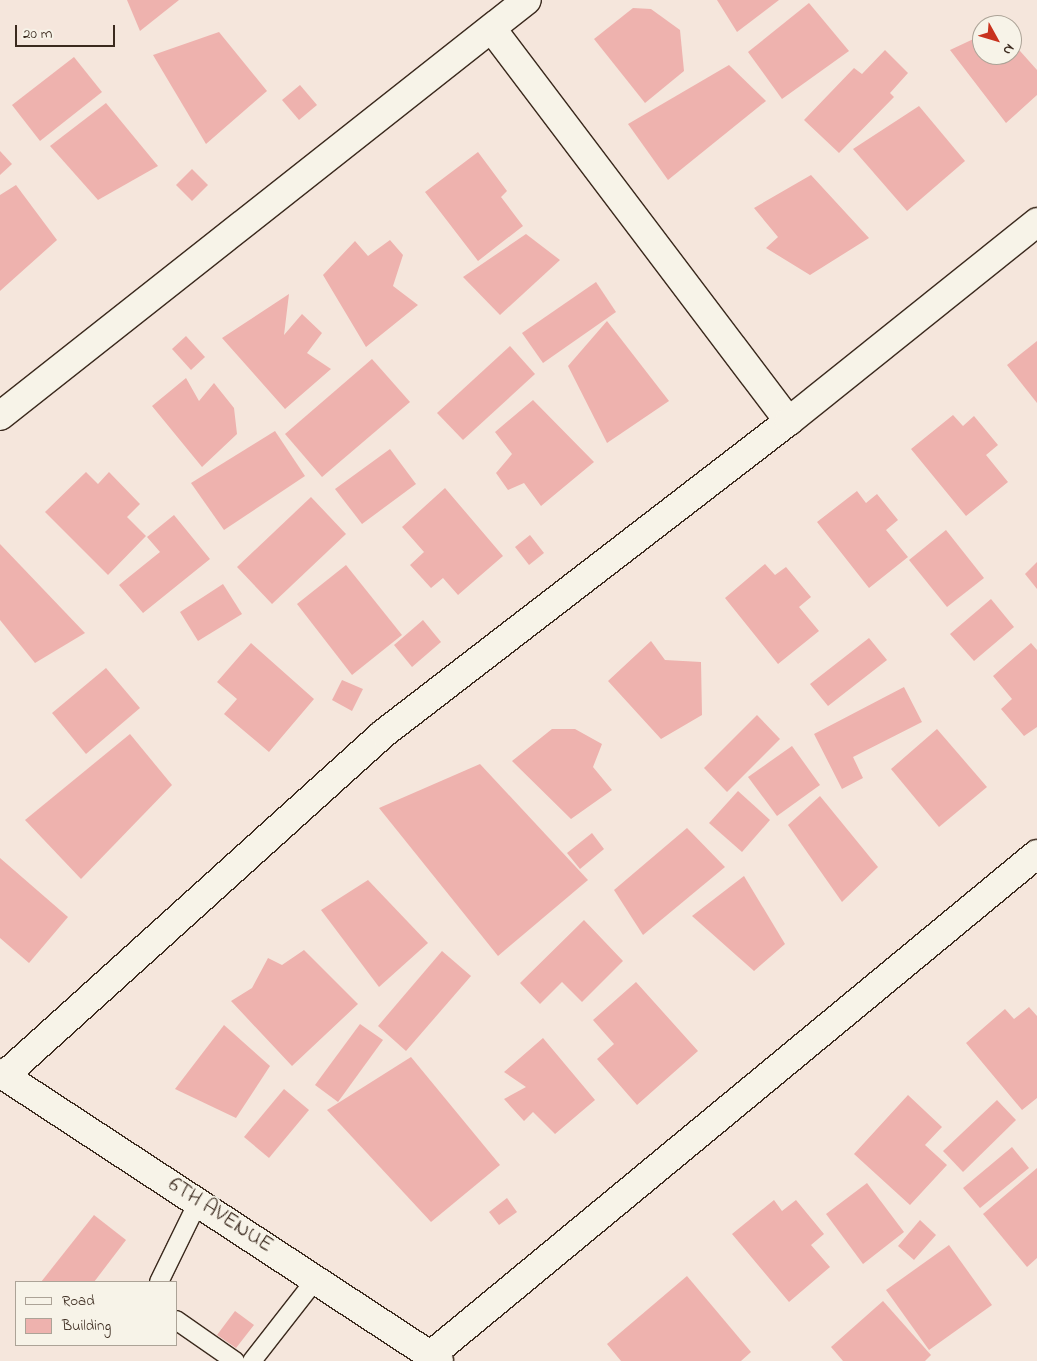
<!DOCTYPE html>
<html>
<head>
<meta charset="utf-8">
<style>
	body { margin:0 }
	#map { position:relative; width:1037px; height:1361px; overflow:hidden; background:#f5e6dc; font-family:"Indie Flower",sans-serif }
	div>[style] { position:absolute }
	.building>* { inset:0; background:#eeb2ae }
	.roads { filter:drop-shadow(1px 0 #3b2a1e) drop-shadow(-1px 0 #3b2a1e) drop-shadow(0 1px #3b2a1e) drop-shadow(0 -1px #3b2a1e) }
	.service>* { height:18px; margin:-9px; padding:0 9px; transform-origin:9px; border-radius:9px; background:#f7f3e8 }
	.minor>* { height:28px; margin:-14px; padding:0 14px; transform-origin:14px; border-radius:14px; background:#f7f3e8 }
	.tertiary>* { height:28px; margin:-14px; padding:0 14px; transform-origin:14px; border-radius:14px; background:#f7f3e8 }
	span { translate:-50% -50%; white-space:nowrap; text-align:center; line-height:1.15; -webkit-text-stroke:4px #f7f3e8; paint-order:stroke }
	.street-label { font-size:22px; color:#3b2a1e }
	.legend { position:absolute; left:15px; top:1281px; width:162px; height:65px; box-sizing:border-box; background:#f7f3e8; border:1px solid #aca397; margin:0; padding:6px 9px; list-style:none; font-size:15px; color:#3b2a1e }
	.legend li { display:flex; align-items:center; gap:10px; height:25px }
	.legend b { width:25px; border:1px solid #aca397 }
	.north { position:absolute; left:972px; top:15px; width:50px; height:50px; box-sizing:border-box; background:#f7f3e8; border:1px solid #aca397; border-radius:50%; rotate:129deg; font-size:14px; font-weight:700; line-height:20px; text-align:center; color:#3b2a1e }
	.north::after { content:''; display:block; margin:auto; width:18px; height:22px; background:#c8321e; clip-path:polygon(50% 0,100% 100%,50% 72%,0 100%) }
	.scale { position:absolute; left:15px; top:25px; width:100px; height:22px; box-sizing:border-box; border:2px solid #3b2a1e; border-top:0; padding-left:6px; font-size:15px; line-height:18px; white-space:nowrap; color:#3b2a1e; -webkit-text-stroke:4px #f7f3e8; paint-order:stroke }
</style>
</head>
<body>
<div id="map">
	<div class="building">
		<div style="clip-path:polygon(127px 0,179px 0,140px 31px)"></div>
		<div style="clip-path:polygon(717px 0,779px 0,737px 32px)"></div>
		<div style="clip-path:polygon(809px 3px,849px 51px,782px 99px,748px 52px)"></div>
		<div style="clip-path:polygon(633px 8px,651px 9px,680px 30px,684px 71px,645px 103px,594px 39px)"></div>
		<div style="clip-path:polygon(219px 32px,267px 91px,206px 144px,153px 55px)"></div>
		<div style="clip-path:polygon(982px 35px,982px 55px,1012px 55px,1012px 42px,1037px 70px,1037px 95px,1006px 123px,950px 50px)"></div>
		<div style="clip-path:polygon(885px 50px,908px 73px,890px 93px,894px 97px,839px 153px,804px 120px,854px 68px,862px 74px)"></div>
		<div style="clip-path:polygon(74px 57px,102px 92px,40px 141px,12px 105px)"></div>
		<div style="clip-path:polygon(729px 65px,766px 101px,668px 180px,628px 124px)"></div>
		<div style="clip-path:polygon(300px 85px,317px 105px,299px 120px,282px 100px)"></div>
		<div style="clip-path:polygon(106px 103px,158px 166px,98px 200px,50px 146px)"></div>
		<div style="clip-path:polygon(919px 106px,965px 161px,907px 211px,853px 149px)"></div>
		<div style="clip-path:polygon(0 151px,12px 164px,0 175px)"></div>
		<div style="clip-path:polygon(478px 152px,507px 191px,501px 197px,523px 226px,478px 261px,425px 192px)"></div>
		<div style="clip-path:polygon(192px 169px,208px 185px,192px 201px,176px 185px)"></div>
		<div style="clip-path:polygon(811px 175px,869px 238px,810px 275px,766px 248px,778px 237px,754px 208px)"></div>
		<div style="clip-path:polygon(16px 185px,57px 240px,0 291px,0 195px)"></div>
		<div style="clip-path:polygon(526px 234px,560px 260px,500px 315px,463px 277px)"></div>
		<div style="clip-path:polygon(390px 240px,403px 255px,393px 286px,418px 305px,366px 347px,323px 275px,355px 241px,368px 256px)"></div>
		<div style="clip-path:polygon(596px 282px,616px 312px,543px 363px,522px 333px)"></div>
		<div style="clip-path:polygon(289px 294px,284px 335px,302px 314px,322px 333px,307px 353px,331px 369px,285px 409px,222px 338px)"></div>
		<div style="clip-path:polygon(607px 321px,669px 401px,607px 443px,568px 366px)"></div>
		<div style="clip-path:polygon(186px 336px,205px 357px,191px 370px,172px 349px)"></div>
		<div style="clip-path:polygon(1037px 341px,1037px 403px,1007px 365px)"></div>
		<div style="clip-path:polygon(510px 346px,535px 374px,463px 440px,437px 413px)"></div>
		<div style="clip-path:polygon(372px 359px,410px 402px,322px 477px,285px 434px)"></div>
		<div style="clip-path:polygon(186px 378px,199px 401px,214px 383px,234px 408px,237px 434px,202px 467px,152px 406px)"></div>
		<div style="clip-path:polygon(533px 400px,594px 462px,541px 506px,524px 483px,508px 490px,496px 473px,512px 454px,495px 432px)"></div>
		<div style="clip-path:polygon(953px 415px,963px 426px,974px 416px,998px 445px,986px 455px,1008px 482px,966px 516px,911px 449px)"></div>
		<div style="clip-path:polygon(275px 431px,305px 476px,224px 530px,191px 483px)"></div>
		<div style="clip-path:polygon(390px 449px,416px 484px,362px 524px,335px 489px)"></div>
		<div style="clip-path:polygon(86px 472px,98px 484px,109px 472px,140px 504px,127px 517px,146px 536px,108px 575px,45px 512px)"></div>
		<div style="clip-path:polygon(445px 488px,503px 556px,458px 595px,443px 578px,431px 588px,410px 565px,424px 552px,402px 527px)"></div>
		<div style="clip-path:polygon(857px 491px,866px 503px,877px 494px,898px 520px,886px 530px,908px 557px,869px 588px,817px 522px)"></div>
		<div style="clip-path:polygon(311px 497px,346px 534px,272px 604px,237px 567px)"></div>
		<div style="clip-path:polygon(174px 515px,210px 559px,143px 613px,119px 585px,160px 552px,147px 537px)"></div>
		<div style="clip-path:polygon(946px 530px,984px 578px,947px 607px,909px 560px)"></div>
		<div style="clip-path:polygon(530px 535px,544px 553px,529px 565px,515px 547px)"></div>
		<div style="clip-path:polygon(0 544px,85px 633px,35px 663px,0 620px)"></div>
		<div style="clip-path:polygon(1037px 562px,1037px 589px,1025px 574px)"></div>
		<div style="clip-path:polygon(765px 564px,775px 575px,786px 567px,811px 597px,799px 607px,819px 631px,778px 664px,725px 598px)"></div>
		<div style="clip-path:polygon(346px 565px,402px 635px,352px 675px,297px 604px)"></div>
		<div style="clip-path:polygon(223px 584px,242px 614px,198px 641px,180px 612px)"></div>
		<div style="clip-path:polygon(991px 599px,1014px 627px,974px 661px,950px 634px)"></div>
		<div style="clip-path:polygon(423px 620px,441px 642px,412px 667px,394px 645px)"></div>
		<div style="clip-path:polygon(869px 638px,887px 660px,828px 706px,810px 684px)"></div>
		<div style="clip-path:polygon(651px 641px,665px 660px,701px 662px,702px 715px,661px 739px,608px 681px)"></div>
		<div style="clip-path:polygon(251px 643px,314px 699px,269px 752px,224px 714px,237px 699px,217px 682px)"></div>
		<div style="clip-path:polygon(1031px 643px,1037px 650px,1037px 727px,1024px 736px,1001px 709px,1012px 699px,993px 676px)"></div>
		<div style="clip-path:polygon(106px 668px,140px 708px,86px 754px,52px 713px)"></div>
		<div style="clip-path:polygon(342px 680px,363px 689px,352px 711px,332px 700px)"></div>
		<div style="clip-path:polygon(904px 687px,922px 722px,853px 757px,863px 778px,842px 789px,814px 734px)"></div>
		<div style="clip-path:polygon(757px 715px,780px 739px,727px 792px,704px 768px)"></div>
		<div style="clip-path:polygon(552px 729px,575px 729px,602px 744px,593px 767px,612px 790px,571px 819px,512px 761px)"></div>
		<div style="clip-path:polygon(937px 729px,987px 787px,939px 827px,891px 769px)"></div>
		<div style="clip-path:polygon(130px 734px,172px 785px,81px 879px,25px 820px)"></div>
		<div style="clip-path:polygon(792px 746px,820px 785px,777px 816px,748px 777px)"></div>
		<div style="clip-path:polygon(480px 764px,588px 880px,498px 956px,379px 808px)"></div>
		<div style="clip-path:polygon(738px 791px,770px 820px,742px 852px,709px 823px)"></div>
		<div style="clip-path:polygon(820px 796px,878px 867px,842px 902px,788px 825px)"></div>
		<div style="clip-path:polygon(687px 828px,725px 867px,643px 935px,614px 890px)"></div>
		<div style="clip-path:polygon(592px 833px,604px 849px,580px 869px,567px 853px)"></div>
		<div style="clip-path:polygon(0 858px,68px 917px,29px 963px,0 938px)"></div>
		<div style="clip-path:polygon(744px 876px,785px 944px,754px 971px,692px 916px)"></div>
		<div style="clip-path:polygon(368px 880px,428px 943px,379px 987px,321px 910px)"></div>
		<div style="clip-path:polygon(584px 920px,623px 961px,582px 1002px,562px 982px,540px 1004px,520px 983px)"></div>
		<div style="clip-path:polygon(304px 950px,358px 1004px,292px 1066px,231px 1001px,252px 988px,268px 958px,282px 965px)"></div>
		<div style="clip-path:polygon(442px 951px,471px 976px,406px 1051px,378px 1026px)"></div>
		<div style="clip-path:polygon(636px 982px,698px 1051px,637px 1105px,597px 1059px,614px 1044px,593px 1020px)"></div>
		<div style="clip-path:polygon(1029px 1007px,1037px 1016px,1037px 1098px,1022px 1110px,966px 1043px,1005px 1009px,1014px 1019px)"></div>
		<div style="clip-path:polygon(360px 1024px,383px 1040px,338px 1102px,315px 1085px)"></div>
		<div style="clip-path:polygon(224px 1025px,270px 1066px,236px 1118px,175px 1089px)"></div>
		<div style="clip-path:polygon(543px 1038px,595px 1100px,555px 1134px,533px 1112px,524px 1121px,504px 1099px,526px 1087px,504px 1072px)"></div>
		<div style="clip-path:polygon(411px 1057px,500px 1165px,431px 1222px,327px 1110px)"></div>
		<div style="clip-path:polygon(284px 1089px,309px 1110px,269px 1158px,244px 1137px)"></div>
		<div style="clip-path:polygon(908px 1095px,942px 1127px,925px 1145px,947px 1165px,910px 1205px,854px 1154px)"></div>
		<div style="clip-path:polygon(997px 1100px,1016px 1120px,963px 1172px,943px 1151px)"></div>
		<div style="clip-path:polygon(1012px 1147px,1029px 1168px,980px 1208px,963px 1188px)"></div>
		<div style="clip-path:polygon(1037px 1168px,1037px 1258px,1027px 1267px,983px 1214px)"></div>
		<div style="clip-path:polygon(867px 1183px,904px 1232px,863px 1264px,826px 1214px)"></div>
		<div style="clip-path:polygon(507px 1198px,517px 1212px,499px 1225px,489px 1212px)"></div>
		<div style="clip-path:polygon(774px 1200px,782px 1211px,796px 1200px,824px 1234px,811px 1245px,830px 1267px,789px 1302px,732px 1234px)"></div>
		<div style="clip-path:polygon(94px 1215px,126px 1240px,94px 1282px,41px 1282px)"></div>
		<div style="clip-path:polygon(920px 1220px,936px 1235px,914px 1260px,898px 1246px)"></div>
		<div style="clip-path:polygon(949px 1245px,992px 1305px,929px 1350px,886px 1290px)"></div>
		<div style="clip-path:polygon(687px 1276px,751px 1352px,741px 1361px,621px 1361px,607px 1344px)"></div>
		<div style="clip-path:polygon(883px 1301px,931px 1355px,925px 1361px,843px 1361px,831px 1347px)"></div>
		<div style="clip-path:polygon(235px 1311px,254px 1325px,236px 1348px,217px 1335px)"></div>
	</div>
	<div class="roads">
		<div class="service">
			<div style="left:159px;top:1282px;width:89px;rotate:-64deg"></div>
			<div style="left:176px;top:1320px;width:72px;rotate:34.8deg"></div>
			<div style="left:252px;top:1361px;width:104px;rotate:-52deg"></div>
		</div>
		<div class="minor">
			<div style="left:492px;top:29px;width:492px;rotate:52.9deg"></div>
			<div style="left:0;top:416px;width:671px;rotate:-38.29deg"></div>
			<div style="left:5px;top:1075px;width:510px;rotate:-42.06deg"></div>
			<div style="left:384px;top:733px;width:511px;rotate:-37.61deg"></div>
			<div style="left:789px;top:421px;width:318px;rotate:-38.7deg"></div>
			<div style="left:431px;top:1355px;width:786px;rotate:-39.58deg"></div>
		</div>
		<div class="tertiary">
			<div style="left:0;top:1073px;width:525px;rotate:33.27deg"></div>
		</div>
	</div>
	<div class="street-label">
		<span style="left:220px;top:1216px;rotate:33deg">6TH AVENUE</span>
	</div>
	<ul class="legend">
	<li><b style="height:6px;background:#f7f3e8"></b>Road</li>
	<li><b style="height:14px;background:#eeb2ae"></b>Building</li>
	</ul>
	<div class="north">N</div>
	<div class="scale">20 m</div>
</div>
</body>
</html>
